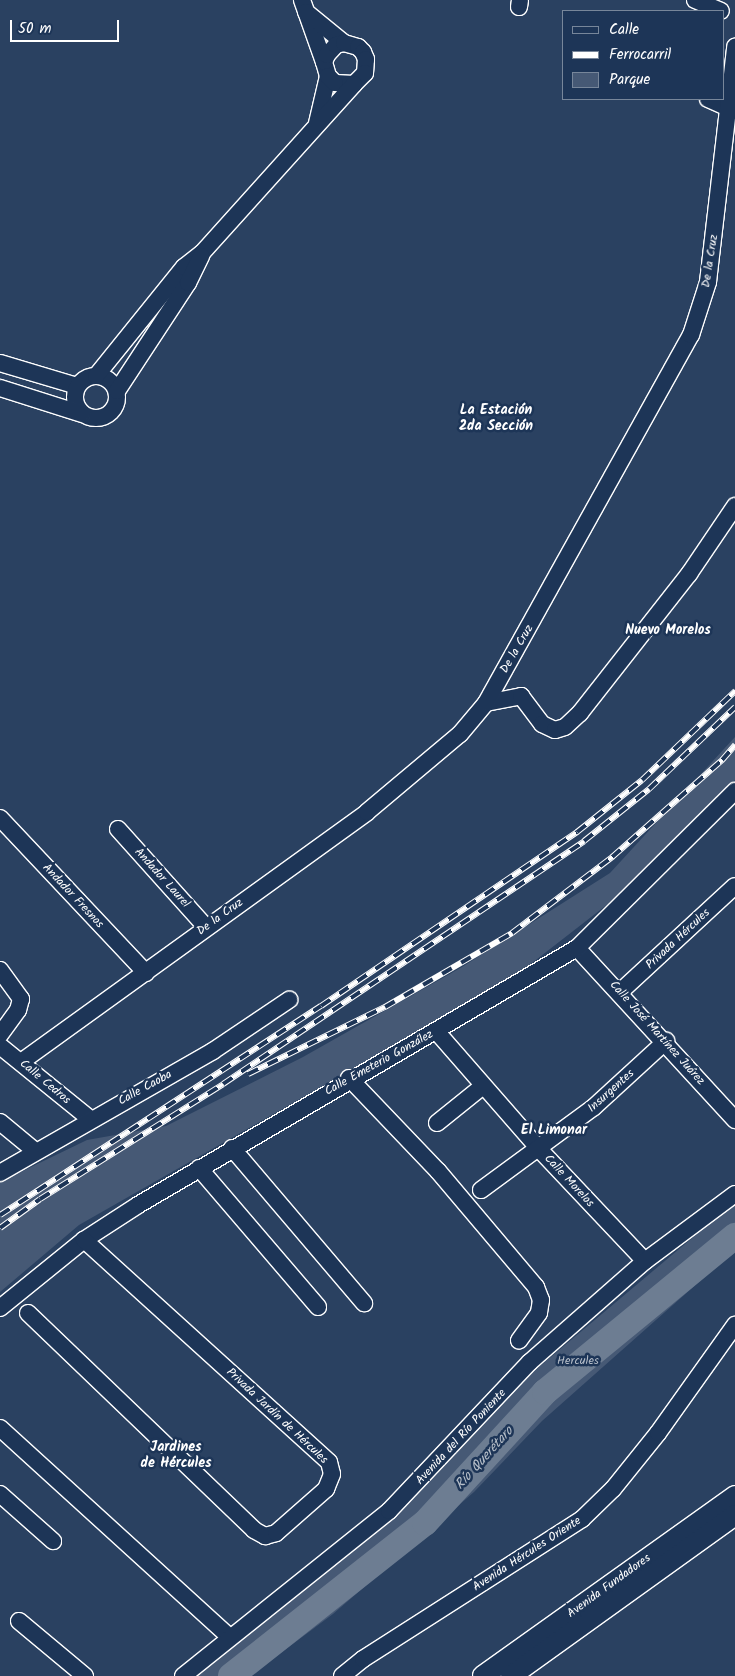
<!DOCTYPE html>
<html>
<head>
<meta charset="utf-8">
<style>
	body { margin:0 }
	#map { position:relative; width:735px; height:1676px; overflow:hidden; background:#2a4161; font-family:Kalam,sans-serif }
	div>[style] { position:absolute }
	.green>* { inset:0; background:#465975 }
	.river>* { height:26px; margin:-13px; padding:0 13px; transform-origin:13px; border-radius:13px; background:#6d7d92 }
	.roads { filter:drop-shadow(1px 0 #fff) drop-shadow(-1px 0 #fff) drop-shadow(0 1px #fff) drop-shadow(0 -1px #fff) }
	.minor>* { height:16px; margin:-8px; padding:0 8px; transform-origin:8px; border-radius:8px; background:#1d3557 }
	.minor>.ring { margin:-8px; padding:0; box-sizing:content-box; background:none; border:16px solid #1d3557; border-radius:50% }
	.major>* { height:20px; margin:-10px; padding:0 10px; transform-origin:10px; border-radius:10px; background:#1d3557 }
	.rail>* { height:5.5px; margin-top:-2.75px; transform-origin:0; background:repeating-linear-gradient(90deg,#1d3557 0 11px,#fff 0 22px); box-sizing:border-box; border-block:1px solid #fff }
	span { translate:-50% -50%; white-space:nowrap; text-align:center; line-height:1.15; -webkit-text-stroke:5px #1d3557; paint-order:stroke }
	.street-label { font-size:12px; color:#fff }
	.park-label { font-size:12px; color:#b5bdc8 }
	.neighbourhood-label { font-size:14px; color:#fff; font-weight:700 }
	.water-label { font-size:14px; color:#b6bec8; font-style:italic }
	.legend { position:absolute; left:562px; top:10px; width:162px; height:90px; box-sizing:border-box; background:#1d3557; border:1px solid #77869a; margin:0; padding:6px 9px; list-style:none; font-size:15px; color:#fff }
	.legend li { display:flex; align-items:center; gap:10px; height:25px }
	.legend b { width:25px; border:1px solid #77869a }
	.scale { position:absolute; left:10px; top:20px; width:109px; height:22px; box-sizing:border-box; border:2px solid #fff; border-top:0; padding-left:6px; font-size:15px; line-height:18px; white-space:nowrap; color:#fff; -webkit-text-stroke:4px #1d3557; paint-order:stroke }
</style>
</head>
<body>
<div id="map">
	<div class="green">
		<div style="clip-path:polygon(735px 737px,735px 780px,731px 785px,622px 893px,514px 977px,79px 1225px,0 1292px,0 1182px,87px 1140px,166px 1126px,303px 1057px,462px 967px,610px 873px)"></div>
		<div style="clip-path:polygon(735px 1202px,735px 1250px,542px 1421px,474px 1492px,333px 1614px,250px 1676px,196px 1676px,403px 1509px,521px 1382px)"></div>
	</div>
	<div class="river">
		<div style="left:231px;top:1676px;width:247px;rotate:-38.3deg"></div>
		<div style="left:425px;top:1523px;width:178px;rotate:-47.5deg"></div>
		<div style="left:545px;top:1392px;width:246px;rotate:-39.4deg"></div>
	</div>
	<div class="roads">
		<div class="minor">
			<div style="left:302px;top:0;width:66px;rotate:70.5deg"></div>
			<div style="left:695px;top:0;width:28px;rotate:23deg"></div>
			<div style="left:519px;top:7px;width:7px;rotate:-82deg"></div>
			<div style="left:306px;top:12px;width:49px;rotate:39.2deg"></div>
			<div style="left:708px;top:99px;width:24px;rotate:24deg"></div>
			<div style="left:317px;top:123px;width:48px;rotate:-76.8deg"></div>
			<div style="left:328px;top:76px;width:15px;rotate:-106deg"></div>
			<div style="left:324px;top:62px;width:8px;rotate:-67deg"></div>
			<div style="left:327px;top:55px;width:13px;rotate:-48deg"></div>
			<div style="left:336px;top:45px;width:8px;rotate:-14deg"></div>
			<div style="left:344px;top:43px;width:15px;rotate:16deg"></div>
			<div style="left:358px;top:47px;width:7px;rotate:45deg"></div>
			<div style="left:363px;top:52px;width:8px;rotate:67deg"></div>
			<div style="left:366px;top:59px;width:14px;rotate:94deg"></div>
			<div style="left:365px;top:73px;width:16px;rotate:135deg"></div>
			<div style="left:354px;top:84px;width:19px;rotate:-177deg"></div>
			<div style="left:335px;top:83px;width:10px;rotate:-135deg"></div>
			<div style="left:0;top:363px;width:80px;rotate:16.6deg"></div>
			<div class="ring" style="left:75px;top:376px;width:26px;height:26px"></div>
			<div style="left:96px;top:376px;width:140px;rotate:-51.1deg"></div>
			<div style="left:184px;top:267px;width:23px;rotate:-38deg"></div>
			<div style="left:202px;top:253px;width:227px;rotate:-48deg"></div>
			<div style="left:0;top:388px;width:86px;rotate:17.6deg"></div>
			<div style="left:117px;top:391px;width:129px;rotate:-56.7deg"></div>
			<div style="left:188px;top:283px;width:30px;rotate:-64deg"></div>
			<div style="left:486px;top:703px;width:36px;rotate:-11deg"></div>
			<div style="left:521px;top:696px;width:35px;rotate:53deg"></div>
			<div style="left:542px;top:724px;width:14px;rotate:25deg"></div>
			<div style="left:555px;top:730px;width:10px;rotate:-17deg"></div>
			<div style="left:565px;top:727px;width:21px;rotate:-43deg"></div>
			<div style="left:580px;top:713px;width:177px;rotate:-51.9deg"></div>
			<div style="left:689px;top:574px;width:82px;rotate:-55.9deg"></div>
			<div style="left:0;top:818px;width:213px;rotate:46.7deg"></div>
			<div style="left:118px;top:829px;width:132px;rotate:48.1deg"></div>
			<div style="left:577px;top:948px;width:234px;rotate:47.4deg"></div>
			<div style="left:0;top:970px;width:36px;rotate:54deg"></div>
			<div style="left:21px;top:999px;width:11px;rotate:105deg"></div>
			<div style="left:18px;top:1010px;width:31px;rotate:126deg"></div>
			<div style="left:620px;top:992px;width:156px;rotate:-42.7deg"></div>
			<div style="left:437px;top:1032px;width:155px;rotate:48.9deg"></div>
			<div style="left:539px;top:1149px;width:154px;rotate:46.6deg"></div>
			<div style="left:0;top:1046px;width:116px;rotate:39deg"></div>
			<div style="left:21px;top:1062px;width:427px;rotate:-35.8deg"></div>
			<div style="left:367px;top:812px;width:121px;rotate:-40deg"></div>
			<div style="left:460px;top:734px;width:40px;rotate:-50deg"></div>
			<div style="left:486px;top:703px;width:421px;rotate:-60.9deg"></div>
			<div style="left:691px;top:335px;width:56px;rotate:-72.2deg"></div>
			<div style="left:708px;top:282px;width:237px;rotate:-83.4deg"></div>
			<div style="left:349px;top:1078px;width:129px;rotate:46.3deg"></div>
			<div style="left:438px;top:1171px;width:152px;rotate:49.8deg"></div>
			<div style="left:536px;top:1287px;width:14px;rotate:69deg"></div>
			<div style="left:541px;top:1300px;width:13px;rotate:99deg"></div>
			<div style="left:539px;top:1313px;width:34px;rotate:126deg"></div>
			<div style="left:0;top:1122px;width:45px;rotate:39.6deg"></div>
			<div style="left:437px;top:1123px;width:59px;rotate:-38.8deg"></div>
			<div style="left:232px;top:1148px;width:204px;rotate:49.6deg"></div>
			<div style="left:199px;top:1168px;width:183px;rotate:49.4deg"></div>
			<div style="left:0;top:1173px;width:245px;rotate:-29.8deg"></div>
			<div style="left:213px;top:1051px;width:92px;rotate:-33.9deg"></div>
			<div style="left:481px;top:1190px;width:140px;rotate:-36.3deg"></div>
			<div style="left:594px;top:1107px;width:98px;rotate:-42.5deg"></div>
			<div style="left:0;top:1308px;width:108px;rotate:-39deg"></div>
			<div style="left:84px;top:1240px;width:64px;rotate:-32.9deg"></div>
			<div style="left:138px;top:1205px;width:509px;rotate:-30.35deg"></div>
			<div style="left:577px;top:948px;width:223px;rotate:-44.8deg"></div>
			<div style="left:28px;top:1313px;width:313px;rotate:43.8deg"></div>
			<div style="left:254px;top:1530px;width:13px;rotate:29deg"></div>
			<div style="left:265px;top:1536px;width:11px;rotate:-15deg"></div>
			<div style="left:276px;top:1533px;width:67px;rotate:-41.3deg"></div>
			<div style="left:326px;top:1489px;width:16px;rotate:-68deg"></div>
			<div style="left:332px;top:1474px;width:12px;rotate:-104deg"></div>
			<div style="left:329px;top:1462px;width:331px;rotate:-137.8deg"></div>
			<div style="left:0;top:1428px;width:311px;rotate:42.3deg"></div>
			<div style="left:0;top:1494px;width:71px;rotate:41.6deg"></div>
			<div style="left:19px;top:1621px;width:86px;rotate:39.8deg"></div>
			<div style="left:183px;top:1676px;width:264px;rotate:-38.7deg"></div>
			<div style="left:389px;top:1511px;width:205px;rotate:-46.6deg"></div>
			<div style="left:530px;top:1362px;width:153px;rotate:-41.3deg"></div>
			<div style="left:645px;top:1261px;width:112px;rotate:-36.7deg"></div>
			<div style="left:342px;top:1676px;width:27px;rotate:-39deg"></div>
			<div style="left:363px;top:1659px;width:260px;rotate:-32.6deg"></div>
			<div style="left:582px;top:1519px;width:43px;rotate:-44.1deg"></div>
			<div style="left:613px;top:1489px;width:72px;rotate:-51.2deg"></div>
			<div style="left:658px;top:1433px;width:133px;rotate:-54.5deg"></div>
		</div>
		<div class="major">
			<div style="left:483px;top:1676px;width:310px;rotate:-35.5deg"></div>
			<div style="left:511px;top:1676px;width:276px;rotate:-35.7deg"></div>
		</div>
	</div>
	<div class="rail">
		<div style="left:248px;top:1074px;width:153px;rotate:-26.1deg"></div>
		<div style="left:385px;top:1007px;width:147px;rotate:-30.2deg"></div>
		<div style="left:512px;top:933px;width:126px;rotate:-37.2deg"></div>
		<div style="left:612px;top:857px;width:147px;rotate:-41.4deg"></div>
		<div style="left:722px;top:760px;width:20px;rotate:-49deg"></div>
		<div style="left:0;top:1215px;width:383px;rotate:-33.1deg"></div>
		<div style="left:321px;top:1006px;width:310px;rotate:-34.2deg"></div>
		<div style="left:577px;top:832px;width:83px;rotate:-38.7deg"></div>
		<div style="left:642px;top:780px;width:129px;rotate:-43.7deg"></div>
		<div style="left:0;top:1228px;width:49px;rotate:-35.9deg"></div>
		<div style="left:40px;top:1199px;width:216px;rotate:-32.1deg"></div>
		<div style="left:223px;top:1084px;width:435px;rotate:-33.9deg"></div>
		<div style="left:584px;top:841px;width:83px;rotate:-38.7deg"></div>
		<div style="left:649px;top:789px;width:119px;rotate:-43.6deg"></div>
	</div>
	<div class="street-label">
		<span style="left:710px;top:261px;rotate:-81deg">De la Cruz</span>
		<span style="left:517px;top:649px;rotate:-60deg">De la Cruz</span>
		<span style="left:162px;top:878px;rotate:48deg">Andador Laurel</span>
		<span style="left:73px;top:896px;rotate:47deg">Andador Fresnos</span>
		<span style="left:220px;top:917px;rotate:-36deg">De la Cruz</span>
		<span style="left:678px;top:939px;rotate:-43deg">Privada Hércules</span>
		<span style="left:657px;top:1033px;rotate:48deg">Calle José Martínez Juárez</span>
		<span style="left:379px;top:1063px;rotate:-29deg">Calle Emeterio González</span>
		<span style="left:45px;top:1082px;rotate:40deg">Calle Cedros</span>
		<span style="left:145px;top:1088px;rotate:-29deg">Calle Caoba</span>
		<span style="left:611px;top:1091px;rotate:-42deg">Insurgentes</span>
		<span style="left:569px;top:1181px;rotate:47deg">Calle Morelos</span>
		<span style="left:277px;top:1416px;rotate:43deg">Privada Jardín de Hércules</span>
		<span style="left:461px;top:1437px;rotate:-47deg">Avenida del Río Poniente</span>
		<span style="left:527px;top:1554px;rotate:-33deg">Avenida Hércules Oriente</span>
		<span style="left:609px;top:1586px;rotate:-36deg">Avenida Fundadores</span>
	</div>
	<div class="park-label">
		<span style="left:578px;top:1361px">Hercules</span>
	</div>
	<div class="neighbourhood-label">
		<span style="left:496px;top:418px">La Estación<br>2da Sección</span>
		<span style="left:668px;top:630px">Nuevo Morelos</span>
		<span style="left:554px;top:1130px">El Limonar</span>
		<span style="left:176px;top:1455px">Jardines<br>de Hércules</span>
	</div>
	<div class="water-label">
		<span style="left:484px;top:1458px;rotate:-48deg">Río Querétaro</span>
	</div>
	<ul class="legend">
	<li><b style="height:6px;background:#1d3557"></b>Calle</li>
	<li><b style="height:6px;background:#fff"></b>Ferrocarril</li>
	<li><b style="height:14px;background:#465975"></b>Parque</li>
	</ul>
	<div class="scale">50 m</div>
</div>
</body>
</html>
